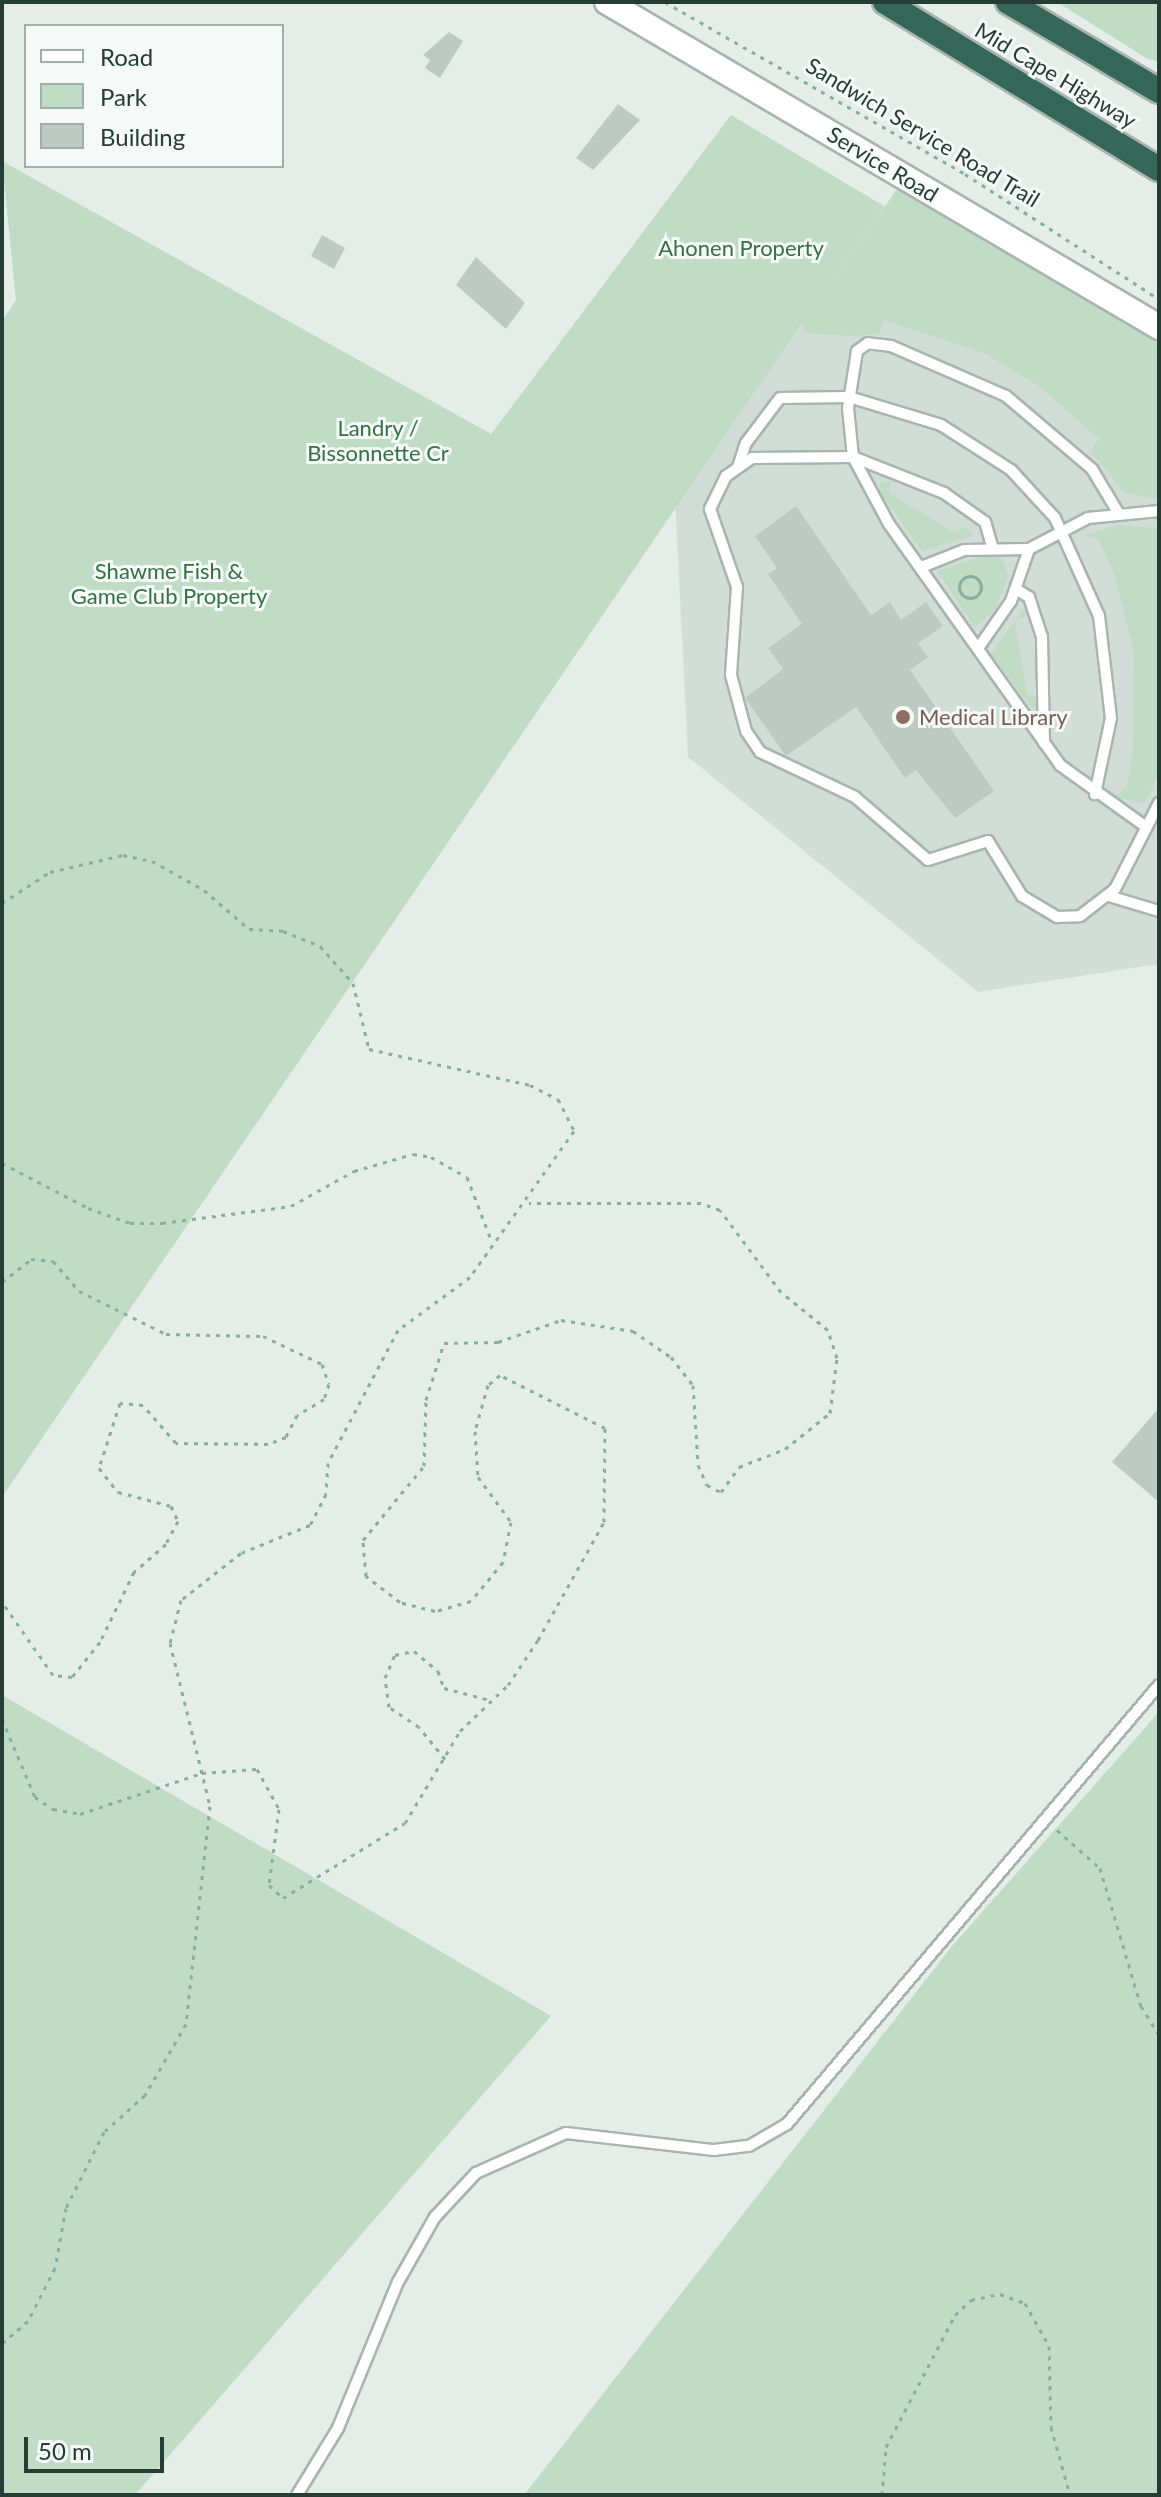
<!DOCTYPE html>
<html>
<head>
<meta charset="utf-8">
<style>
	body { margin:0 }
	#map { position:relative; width:1161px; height:2497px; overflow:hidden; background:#e5ede9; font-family:Lato,sans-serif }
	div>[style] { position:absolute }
	.built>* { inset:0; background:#d3ddd8 }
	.green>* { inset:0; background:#c0dcc5 }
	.building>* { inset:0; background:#bdcac4 }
	.path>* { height:3px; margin-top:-1.5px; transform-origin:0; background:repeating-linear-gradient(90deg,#88ae9f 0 4px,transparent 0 10px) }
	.path>.ring { margin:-1.5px; padding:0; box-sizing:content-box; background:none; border:3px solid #88ae9f; border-radius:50% }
	.roads { filter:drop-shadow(2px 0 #a8b5af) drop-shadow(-2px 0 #a8b5af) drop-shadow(0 2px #a8b5af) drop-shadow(0 -2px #a8b5af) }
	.service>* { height:10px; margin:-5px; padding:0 5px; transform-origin:5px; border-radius:5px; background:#fff }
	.tertiary>* { height:24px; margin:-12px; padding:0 12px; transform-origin:12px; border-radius:12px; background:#fff }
	.motorway>* { height:24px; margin:-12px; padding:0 12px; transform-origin:12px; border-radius:12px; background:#346758 }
	.dots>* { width:22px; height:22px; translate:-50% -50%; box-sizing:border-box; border:4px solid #f5f9f7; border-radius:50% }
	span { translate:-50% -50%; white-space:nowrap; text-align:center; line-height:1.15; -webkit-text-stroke:6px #f5f9f7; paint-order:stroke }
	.street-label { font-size:22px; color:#253d35 }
	.park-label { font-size:22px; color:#337146 }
	.education-label { font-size:22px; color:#785e54 }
	.left { translate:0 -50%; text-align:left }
	.frame { position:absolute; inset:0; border:4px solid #253d35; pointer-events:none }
	.legend { position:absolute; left:24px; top:24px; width:260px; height:144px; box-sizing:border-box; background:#f5f9f7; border:2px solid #a2aea9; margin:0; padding:10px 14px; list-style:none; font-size:24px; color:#253d35 }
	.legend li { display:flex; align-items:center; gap:16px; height:40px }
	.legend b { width:40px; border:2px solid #a2aea9 }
	.scale { position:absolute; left:24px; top:2437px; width:140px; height:36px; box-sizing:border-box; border:4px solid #253d35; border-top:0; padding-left:10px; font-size:24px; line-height:28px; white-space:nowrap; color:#253d35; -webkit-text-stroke:6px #f5f9f7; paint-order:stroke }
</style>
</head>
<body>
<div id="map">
	<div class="built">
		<div style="clip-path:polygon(884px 206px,1159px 367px,1159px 964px,978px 992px,688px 757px,674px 479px)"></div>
	</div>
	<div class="green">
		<div style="clip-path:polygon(1057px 2px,1159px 2px,1159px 62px,1146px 58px)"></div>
		<div style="clip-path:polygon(731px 115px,884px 206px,803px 323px,900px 185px,1159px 337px,1159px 499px,1125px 493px,1090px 451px,1099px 439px,1039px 386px,984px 353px,883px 320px,879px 334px,854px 336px,806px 333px,801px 324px,2px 1497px,2px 321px,16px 300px,2px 161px,491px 434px)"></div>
		<div style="clip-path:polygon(891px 481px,889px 493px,955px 533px,966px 526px,973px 536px,922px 551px,879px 491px,881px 482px)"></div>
		<div style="clip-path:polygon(1118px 525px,1159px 528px,1159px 774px,1145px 803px,1112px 797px,1127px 788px,1133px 748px,1134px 652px,1114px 573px,1098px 538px,1083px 536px)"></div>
		<div style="clip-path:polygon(989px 554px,1002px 559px,1009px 576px,995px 609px,975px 628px,937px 571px)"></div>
		<div style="clip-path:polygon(1025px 607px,1027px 615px,1015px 621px,1027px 694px,1040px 698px,1033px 710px,991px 654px)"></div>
		<div style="clip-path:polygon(2px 1695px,551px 2016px,135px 2495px,2px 2495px)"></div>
		<div style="clip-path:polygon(1159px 1712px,1159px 2495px,524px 2495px,952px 1946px)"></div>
	</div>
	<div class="building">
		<div style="clip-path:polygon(449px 32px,463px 41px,440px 78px,425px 68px,430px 60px,423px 55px)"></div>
		<div style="clip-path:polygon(618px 104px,640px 120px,593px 170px,576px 158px)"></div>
		<div style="clip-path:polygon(322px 235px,345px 248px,334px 269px,311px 256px)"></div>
		<div style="clip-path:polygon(476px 257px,525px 303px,506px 329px,456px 285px)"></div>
		<div style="clip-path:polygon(796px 506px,871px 615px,890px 602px,901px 620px,926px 602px,943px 626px,918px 643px,928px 657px,910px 670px,994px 791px,955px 818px,916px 770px,905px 778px,856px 707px,786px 756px,745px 698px,783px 669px,768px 648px,802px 624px,768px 574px,777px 568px,755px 536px)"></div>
		<div style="clip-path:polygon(1159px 1408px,1159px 1502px,1112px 1462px)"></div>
	</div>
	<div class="path">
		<div style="left:665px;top:2px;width:346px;rotate:29.8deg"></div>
		<div style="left:965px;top:174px;width:231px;rotate:32.8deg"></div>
		<div class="ring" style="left:959px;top:576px;width:19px;height:19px"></div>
		<div style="left:2px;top:903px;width:57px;rotate:-32.9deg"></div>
		<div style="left:50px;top:872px;width:75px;rotate:-13.1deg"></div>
		<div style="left:123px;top:855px;width:30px;rotate:12deg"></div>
		<div style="left:152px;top:861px;width:60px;rotate:29.1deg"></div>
		<div style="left:204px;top:890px;width:60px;rotate:40.9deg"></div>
		<div style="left:249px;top:929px;width:34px;rotate:3deg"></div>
		<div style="left:283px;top:931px;width:40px;rotate:22deg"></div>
		<div style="left:320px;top:946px;width:50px;rotate:48.3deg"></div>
		<div style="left:353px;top:983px;width:68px;rotate:76.4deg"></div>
		<div style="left:369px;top:1049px;width:165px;rotate:12.6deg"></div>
		<div style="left:530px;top:1085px;width:31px;rotate:27deg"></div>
		<div style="left:558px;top:1099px;width:36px;rotate:63deg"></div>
		<div style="left:574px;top:1131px;width:179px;rotate:125.5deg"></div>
		<div style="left:470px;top:1277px;width:89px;rotate:143.6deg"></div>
		<div style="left:398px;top:1330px;width:150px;rotate:117.8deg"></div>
		<div style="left:328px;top:1463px;width:31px;rotate:94deg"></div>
		<div style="left:326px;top:1494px;width:35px;rotate:117deg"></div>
		<div style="left:310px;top:1525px;width:74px;rotate:157.9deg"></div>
		<div style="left:241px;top:1553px;width:76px;rotate:141.9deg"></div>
		<div style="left:181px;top:1600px;width:44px;rotate:104.3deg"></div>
		<div style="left:170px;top:1643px;width:168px;rotate:76.2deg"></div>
		<div style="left:210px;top:1806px;width:219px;rotate:96.3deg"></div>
		<div style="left:186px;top:2024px;width:82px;rotate:120deg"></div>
		<div style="left:145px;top:2095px;width:55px;rotate:137.9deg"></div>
		<div style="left:104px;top:2132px;width:85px;rotate:116.6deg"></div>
		<div style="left:66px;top:2208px;width:61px;rotate:100.4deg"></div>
		<div style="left:55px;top:2268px;width:59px;rotate:117deg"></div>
		<div style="left:28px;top:2321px;width:35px;rotate:139deg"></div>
		<div style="left:2px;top:1163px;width:97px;rotate:27.6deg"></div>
		<div style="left:88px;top:1208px;width:45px;rotate:19.7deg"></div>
		<div style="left:130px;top:1223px;width:32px"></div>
		<div style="left:162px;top:1223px;width:130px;rotate:-7.5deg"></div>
		<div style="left:291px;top:1206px;width:72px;rotate:-29.1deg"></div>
		<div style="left:354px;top:1171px;width:61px;rotate:-16.1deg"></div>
		<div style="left:413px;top:1154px;width:18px;rotate:9deg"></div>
		<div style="left:431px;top:1157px;width:41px;rotate:29.1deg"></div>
		<div style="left:467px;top:1177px;width:70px;rotate:69deg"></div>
		<div style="left:2px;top:1282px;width:37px;rotate:-38deg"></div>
		<div style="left:31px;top:1259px;width:22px;rotate:5deg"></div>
		<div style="left:53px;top:1261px;width:40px;rotate:49deg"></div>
		<div style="left:79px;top:1291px;width:97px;rotate:26.3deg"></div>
		<div style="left:166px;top:1334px;width:97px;rotate:1.2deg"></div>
		<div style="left:263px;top:1336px;width:65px;rotate:25.4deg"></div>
		<div style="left:322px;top:1364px;width:21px;rotate:71deg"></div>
		<div style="left:329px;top:1384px;width:16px;rotate:108deg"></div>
		<div style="left:324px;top:1399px;width:31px;rotate:149deg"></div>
		<div style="left:297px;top:1415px;width:25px;rotate:117deg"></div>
		<div style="left:286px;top:1437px;width:19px;rotate:159deg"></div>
		<div style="left:268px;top:1444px;width:92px;rotate:-179.4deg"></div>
		<div style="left:176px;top:1443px;width:50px;rotate:-131deg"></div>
		<div style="left:143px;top:1405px;width:23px;rotate:-175deg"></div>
		<div style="left:120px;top:1403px;width:68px;rotate:107.9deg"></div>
		<div style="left:99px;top:1468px;width:31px;rotate:52deg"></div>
		<div style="left:118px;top:1492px;width:55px;rotate:14.8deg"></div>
		<div style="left:171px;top:1506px;width:17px;rotate:65deg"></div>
		<div style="left:178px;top:1521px;width:26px;rotate:118deg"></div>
		<div style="left:166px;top:1544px;width:43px;rotate:138.8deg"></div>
		<div style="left:134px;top:1572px;width:78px;rotate:115.9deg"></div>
		<div style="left:100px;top:1642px;width:45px;rotate:128.7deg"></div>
		<div style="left:72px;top:1677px;width:19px;rotate:-174deg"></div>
		<div style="left:53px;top:1675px;width:89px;rotate:-124.9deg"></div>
		<div style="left:2px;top:1719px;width:85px;rotate:67.1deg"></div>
		<div style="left:35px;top:1797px;width:22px;rotate:34deg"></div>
		<div style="left:53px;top:1809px;width:27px;rotate:10deg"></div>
		<div style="left:80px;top:1814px;width:129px;rotate:-18.6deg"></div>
		<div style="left:202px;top:1773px;width:55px;rotate:-4.2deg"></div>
		<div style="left:257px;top:1769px;width:46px;rotate:61.2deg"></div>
		<div style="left:279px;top:1809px;width:77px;rotate:97.5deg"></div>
		<div style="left:269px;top:1885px;width:19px;rotate:43deg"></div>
		<div style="left:283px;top:1898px;width:143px;rotate:-31.6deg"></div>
		<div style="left:405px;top:1823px;width:107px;rotate:-59.1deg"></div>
		<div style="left:460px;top:1731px;width:66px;rotate:-43.8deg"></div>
		<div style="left:508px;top:1685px;width:54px;rotate:-56.3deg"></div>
		<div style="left:538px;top:1640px;width:135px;rotate:-60.8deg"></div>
		<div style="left:604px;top:1522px;width:94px;rotate:-89.4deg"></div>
		<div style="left:605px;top:1428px;width:118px;rotate:-153.2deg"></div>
		<div style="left:500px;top:1375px;width:16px;rotate:140deg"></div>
		<div style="left:488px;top:1385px;width:48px;rotate:105.8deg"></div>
		<div style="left:475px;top:1431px;width:46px;rotate:86.3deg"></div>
		<div style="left:478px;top:1477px;width:56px;rotate:53.7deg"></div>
		<div style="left:511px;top:1522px;width:41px;rotate:101.3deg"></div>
		<div style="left:503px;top:1562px;width:50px;rotate:129.4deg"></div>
		<div style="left:471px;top:1601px;width:37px;rotate:164deg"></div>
		<div style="left:435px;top:1611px;width:36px;rotate:-166deg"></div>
		<div style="left:400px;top:1602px;width:43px;rotate:-142.6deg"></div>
		<div style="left:366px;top:1576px;width:36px;rotate:-95deg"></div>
		<div style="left:363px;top:1540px;width:96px;rotate:-50.5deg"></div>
		<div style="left:424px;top:1466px;width:66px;rotate:-88.3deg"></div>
		<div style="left:426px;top:1400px;width:60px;rotate:-72.5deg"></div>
		<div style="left:444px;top:1343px;width:54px;rotate:-1.1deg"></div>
		<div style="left:498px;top:1342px;width:67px;rotate:-19.2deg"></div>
		<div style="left:561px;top:1320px;width:73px;rotate:8.7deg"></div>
		<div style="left:633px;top:1331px;width:46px;rotate:34.4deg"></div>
		<div style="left:671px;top:1357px;width:36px;rotate:52deg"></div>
		<div style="left:693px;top:1385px;width:80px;rotate:86.4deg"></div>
		<div style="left:698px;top:1465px;width:22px;rotate:66deg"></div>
		<div style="left:707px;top:1485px;width:16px;rotate:27deg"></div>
		<div style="left:721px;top:1492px;width:31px;rotate:-54deg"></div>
		<div style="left:739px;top:1467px;width:49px;rotate:-21.4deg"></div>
		<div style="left:785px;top:1449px;width:58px;rotate:-38.7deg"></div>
		<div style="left:830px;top:1413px;width:55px;rotate:-82.7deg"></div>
		<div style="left:837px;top:1358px;width:29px;rotate:-108deg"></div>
		<div style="left:828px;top:1330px;width:60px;rotate:-141deg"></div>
		<div style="left:781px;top:1292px;width:102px;rotate:-126.6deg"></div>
		<div style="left:720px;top:1210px;width:20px;rotate:-160deg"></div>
		<div style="left:701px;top:1203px;width:172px;rotate:180deg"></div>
		<div style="left:445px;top:1759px;width:41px;rotate:-129.1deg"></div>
		<div style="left:419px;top:1727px;width:36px;rotate:-146deg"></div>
		<div style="left:389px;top:1707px;width:29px;rotate:-98deg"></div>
		<div style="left:385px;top:1678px;width:25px;rotate:-67deg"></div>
		<div style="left:395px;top:1655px;width:19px;rotate:-12deg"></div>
		<div style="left:414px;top:1651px;width:31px;rotate:40deg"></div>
		<div style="left:438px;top:1671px;width:18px;rotate:71deg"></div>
		<div style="left:444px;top:1688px;width:48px;rotate:14.6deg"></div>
		<div style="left:1057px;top:1830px;width:57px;rotate:41.5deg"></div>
		<div style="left:1100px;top:1868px;width:144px;rotate:73.5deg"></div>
		<div style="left:1141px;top:2006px;width:34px;rotate:58deg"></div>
		<div style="left:882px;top:2495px;width:48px;rotate:-85.2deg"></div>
		<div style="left:886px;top:2447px;width:149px;rotate:-62.4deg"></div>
		<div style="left:955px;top:2315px;width:22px;rotate:-43deg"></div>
		<div style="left:971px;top:2300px;width:30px;rotate:-12deg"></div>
		<div style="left:1000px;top:2294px;width:27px;rotate:20deg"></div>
		<div style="left:1025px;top:2303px;width:49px;rotate:60.8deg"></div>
		<div style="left:1049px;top:2346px;width:81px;rotate:88.6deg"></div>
		<div style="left:1051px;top:2427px;width:71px;rotate:74.4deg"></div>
	</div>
	<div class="roads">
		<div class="service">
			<div style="left:738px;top:467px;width:25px;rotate:-72deg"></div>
			<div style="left:746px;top:443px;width:56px;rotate:-52.9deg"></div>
			<div style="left:780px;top:398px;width:69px;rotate:-0.8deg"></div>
			<div style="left:849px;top:397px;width:96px;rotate:16.9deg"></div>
			<div style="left:941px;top:425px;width:83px;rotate:32.7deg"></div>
			<div style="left:1011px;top:470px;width:65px;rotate:47.5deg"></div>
			<div style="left:1055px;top:518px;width:107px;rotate:65.8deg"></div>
			<div style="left:1099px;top:616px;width:103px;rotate:83.3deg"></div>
			<div style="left:1111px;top:718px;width:78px;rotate:101.9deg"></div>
			<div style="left:1119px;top:514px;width:52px;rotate:-121deg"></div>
			<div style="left:1092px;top:469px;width:113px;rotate:-139.7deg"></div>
			<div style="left:1006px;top:396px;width:125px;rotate:-156.5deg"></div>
			<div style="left:891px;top:346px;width:23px;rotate:-173deg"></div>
			<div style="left:868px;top:343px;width:14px;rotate:144deg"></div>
			<div style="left:857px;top:351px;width:58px;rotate:99deg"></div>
			<div style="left:848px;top:408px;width:49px;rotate:84.2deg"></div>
			<div style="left:853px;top:457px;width:76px;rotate:61.8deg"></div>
			<div style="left:889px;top:524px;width:296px;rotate:54.6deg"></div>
			<div style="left:1060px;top:765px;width:105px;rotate:35.7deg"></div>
			<div style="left:992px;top:546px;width:25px;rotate:-106deg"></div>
			<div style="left:985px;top:522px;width:50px;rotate:-144.7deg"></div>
			<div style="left:944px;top:493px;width:98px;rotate:-158.4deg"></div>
			<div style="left:853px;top:457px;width:101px;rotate:179.4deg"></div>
			<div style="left:752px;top:458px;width:32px;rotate:145deg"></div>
			<div style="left:726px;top:476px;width:37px;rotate:116deg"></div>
			<div style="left:710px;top:509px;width:83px;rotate:70.9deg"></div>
			<div style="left:737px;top:587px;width:88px;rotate:93.9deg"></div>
			<div style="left:731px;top:675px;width:58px;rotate:75deg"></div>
			<div style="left:746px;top:731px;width:25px;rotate:56deg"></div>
			<div style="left:760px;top:752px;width:105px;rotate:25.3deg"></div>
			<div style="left:855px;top:797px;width:96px;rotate:40.8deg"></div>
			<div style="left:928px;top:860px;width:63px;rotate:-17.6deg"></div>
			<div style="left:988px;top:841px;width:65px;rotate:58.3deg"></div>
			<div style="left:1022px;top:896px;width:41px;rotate:31deg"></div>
			<div style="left:1057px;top:917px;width:23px;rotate:-2deg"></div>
			<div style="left:1080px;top:916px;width:44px;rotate:-37.6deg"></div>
			<div style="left:1115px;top:889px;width:97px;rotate:-62.9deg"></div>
			<div style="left:924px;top:566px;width:43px;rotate:-21.8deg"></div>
			<div style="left:964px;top:550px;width:65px;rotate:-0.9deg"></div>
			<div style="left:1029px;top:549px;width:67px;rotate:-27.7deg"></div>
			<div style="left:1088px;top:518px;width:71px;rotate:-5.6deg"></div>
			<div style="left:1016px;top:589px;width:15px;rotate:32deg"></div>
			<div style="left:1029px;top:597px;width:42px;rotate:72deg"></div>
			<div style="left:1042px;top:637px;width:106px;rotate:88.9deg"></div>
			<div style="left:979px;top:647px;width:56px;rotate:-55.2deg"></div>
			<div style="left:1011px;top:601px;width:55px;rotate:-70.9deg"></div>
			<div style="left:1109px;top:896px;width:52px;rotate:16.7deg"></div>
			<div style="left:297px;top:2495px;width:79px;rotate:-58.5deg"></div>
			<div style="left:338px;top:2428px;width:158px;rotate:-67.7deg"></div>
			<div style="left:398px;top:2282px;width:75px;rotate:-60.4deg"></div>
			<div style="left:435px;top:2217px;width:60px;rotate:-47deg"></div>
			<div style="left:476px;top:2173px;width:98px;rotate:-24deg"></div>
			<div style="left:566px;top:2133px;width:149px;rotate:6.6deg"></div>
			<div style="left:714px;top:2150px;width:35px;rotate:-7deg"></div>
			<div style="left:749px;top:2146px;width:44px;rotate:-30.1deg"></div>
			<div style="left:787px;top:2124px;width:575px;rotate:-49.72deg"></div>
		</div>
		<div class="tertiary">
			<div style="left:607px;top:2px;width:641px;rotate:30.49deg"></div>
		</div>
		<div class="motorway">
			<div style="left:885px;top:2px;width:321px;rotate:31.4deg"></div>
			<div style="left:1008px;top:2px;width:175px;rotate:30.5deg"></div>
		</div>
	</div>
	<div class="dots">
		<div style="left:903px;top:717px;background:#8d6e63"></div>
	</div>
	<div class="street-label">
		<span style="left:1056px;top:75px;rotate:31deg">Mid Cape Highway</span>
		<span style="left:923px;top:132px;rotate:31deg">Sandwich Service Road Trail</span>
		<span style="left:883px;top:164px;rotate:31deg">Service Road</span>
	</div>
	<div class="park-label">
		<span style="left:741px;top:248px">Ahonen Property</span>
		<span style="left:378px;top:440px">Landry /<br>Bissonnette Cr</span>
		<span style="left:169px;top:583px">Shawme Fish &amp;<br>Game Club Property</span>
	</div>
	<div class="education-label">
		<span class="left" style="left:919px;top:717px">Medical Library</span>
	</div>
	<div class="frame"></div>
	<ul class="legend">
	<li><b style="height:10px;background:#fff"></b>Road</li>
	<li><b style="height:22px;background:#c0dcc5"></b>Park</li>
	<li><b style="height:22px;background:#bdcac4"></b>Building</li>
	</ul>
	<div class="scale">50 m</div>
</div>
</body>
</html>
